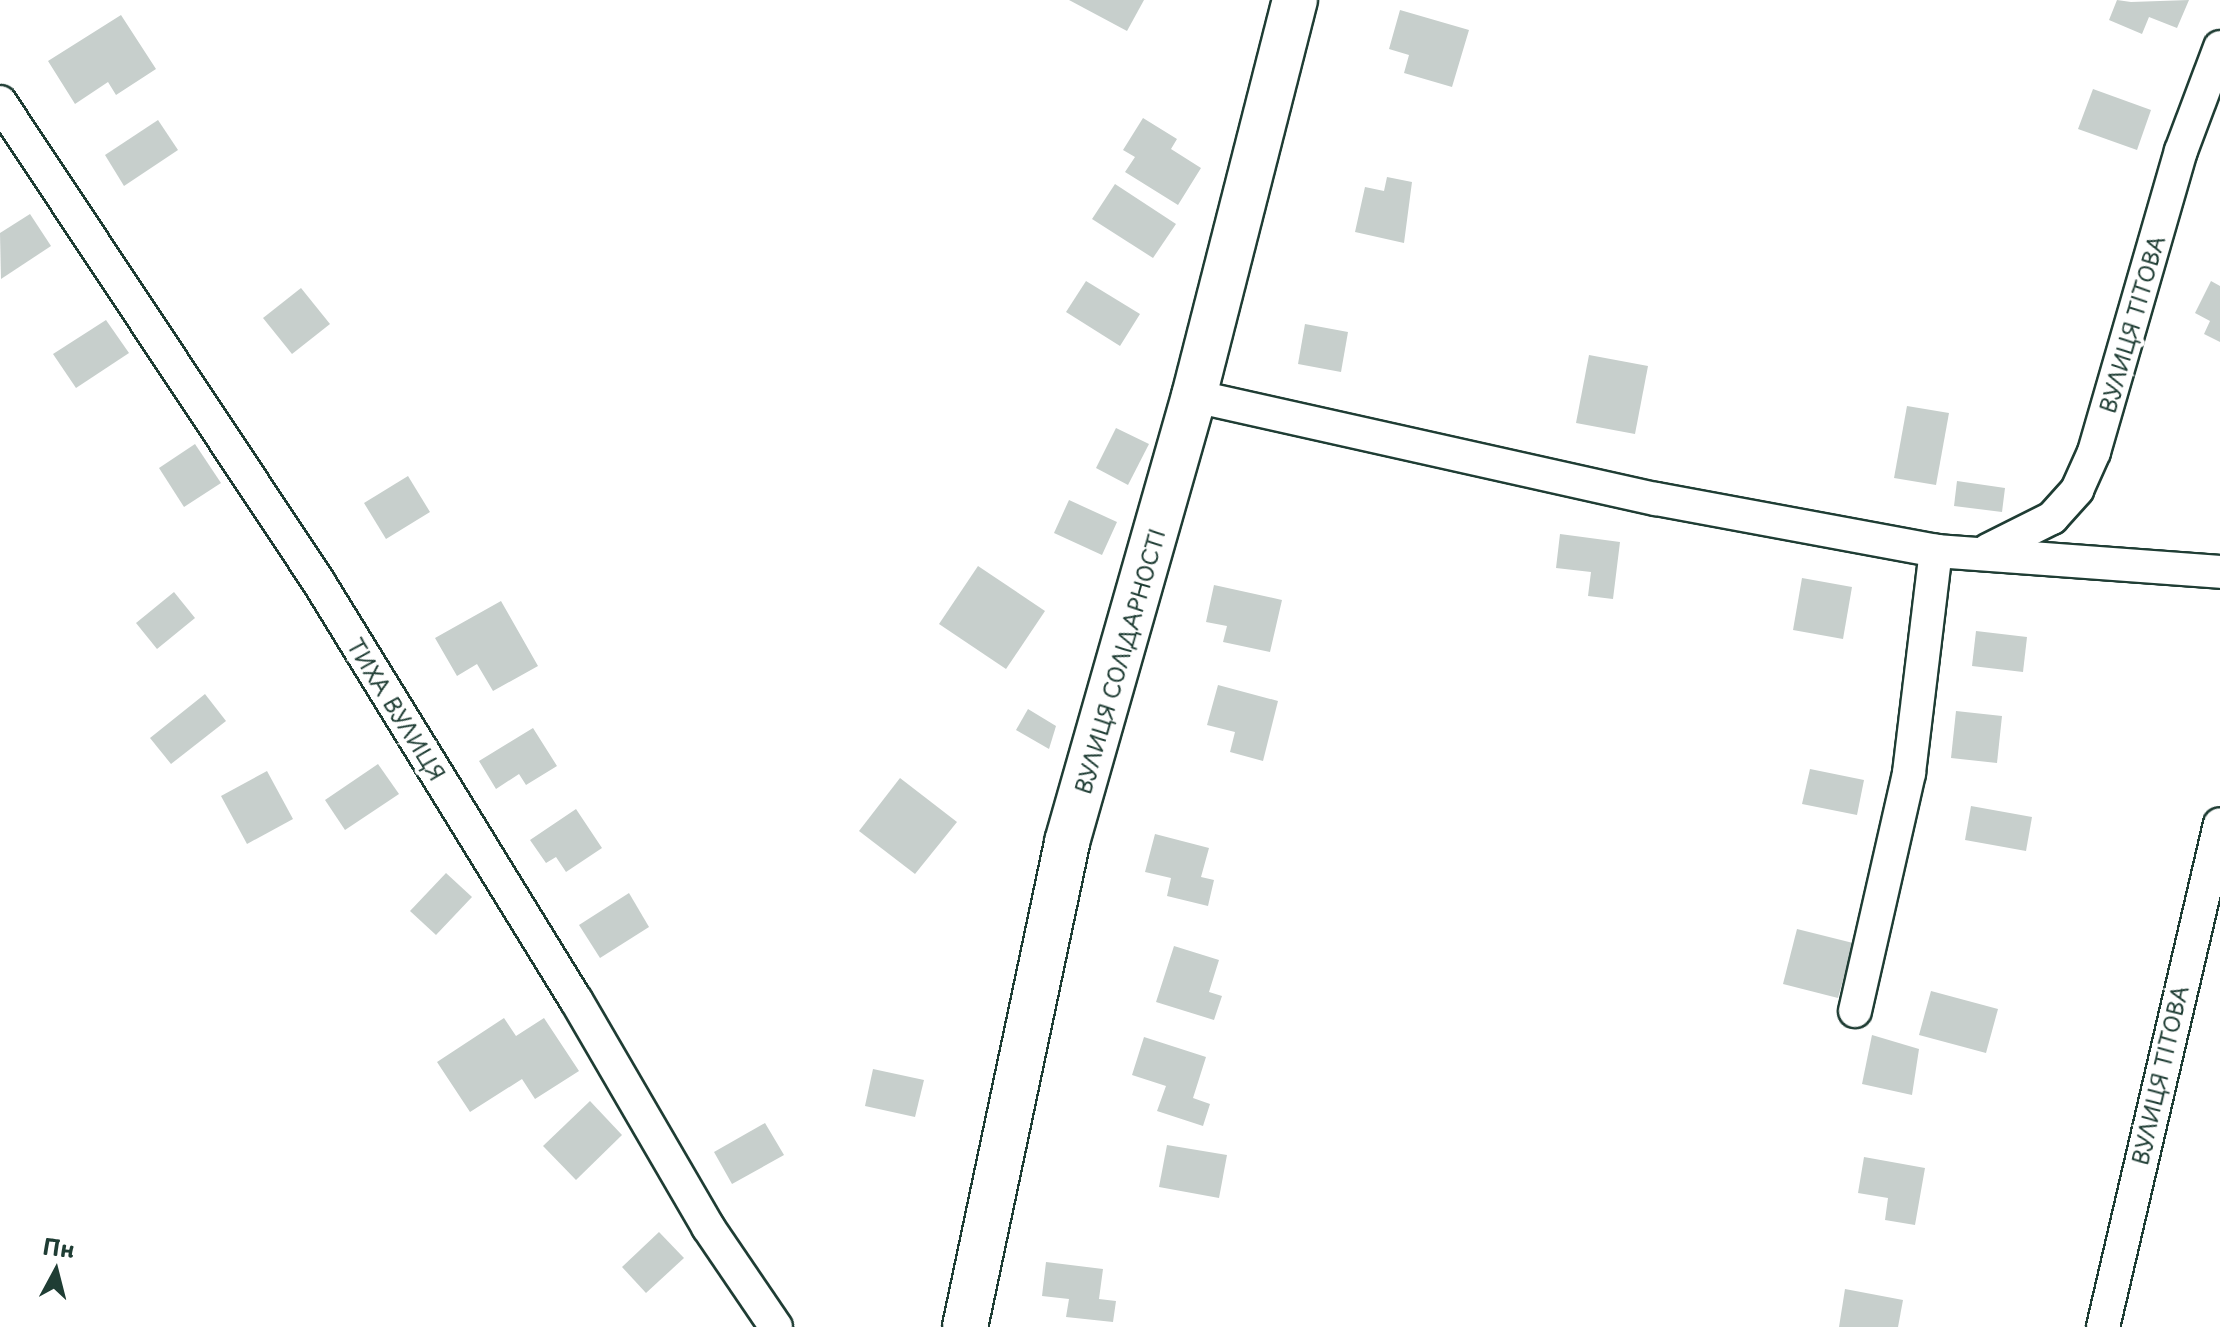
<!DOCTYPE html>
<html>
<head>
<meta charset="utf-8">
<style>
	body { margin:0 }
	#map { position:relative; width:2220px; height:1327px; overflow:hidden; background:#fff; font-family:"Playpen Sans",sans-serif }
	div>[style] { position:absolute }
	.building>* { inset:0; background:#c7cfcc }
	.roads { filter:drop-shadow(2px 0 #1f3d34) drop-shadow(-2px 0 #1f3d34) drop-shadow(0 2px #1f3d34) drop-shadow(0 -2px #1f3d34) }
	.street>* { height:32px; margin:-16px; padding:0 16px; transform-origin:16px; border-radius:16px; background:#fff }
	.secondary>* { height:44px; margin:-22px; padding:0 22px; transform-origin:22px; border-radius:22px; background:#fff }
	span { translate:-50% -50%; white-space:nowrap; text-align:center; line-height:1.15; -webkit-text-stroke:8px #fff; paint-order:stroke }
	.street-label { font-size:22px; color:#1f3d34 }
	.north { position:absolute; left:16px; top:1231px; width:80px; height:80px; -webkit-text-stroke:6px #fff; paint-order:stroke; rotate:7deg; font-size:22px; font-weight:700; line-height:32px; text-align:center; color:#1f3d34 }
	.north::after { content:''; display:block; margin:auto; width:28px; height:36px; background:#1f3d34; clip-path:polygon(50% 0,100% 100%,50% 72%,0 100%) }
</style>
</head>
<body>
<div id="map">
	<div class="building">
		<div style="clip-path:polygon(1069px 0,1144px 0,1127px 31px)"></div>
		<div style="clip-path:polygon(2117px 0,2131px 2px,2189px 0,2177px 28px,2149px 17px,2142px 34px,2109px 20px)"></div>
		<div style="clip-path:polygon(1400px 10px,1469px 30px,1452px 87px,1404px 73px,1409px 55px,1389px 49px)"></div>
		<div style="clip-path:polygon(121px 15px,156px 69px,116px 95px,108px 82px,75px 104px,48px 61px)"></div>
		<div style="clip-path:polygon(2093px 89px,2151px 110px,2137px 150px,2078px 129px)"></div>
		<div style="clip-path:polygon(1143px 118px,1177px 139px,1171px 149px,1201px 168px,1178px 205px,1125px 172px,1135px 157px,1123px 150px)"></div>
		<div style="clip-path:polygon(158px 120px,178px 150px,124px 186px,105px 155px)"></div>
		<div style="clip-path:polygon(1387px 177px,1412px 182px,1404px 243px,1355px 232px,1365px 187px,1384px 191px)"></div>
		<div style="clip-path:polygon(1115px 184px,1176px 224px,1153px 258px,1092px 219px)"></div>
		<div style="clip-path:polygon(30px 214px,51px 246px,1px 279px,0 233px)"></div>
		<div style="clip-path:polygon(1086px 281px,1140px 314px,1120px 346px,1066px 312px)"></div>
		<div style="clip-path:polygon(2211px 281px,2220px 286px,2220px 342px,2204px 334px,2210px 321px,2195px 313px)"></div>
		<div style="clip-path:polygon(301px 288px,330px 324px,292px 354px,263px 318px)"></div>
		<div style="clip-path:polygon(106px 320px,129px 353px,76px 388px,53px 354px)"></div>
		<div style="clip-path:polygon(1305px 324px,1348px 332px,1341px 372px,1298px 364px)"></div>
		<div style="clip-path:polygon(1589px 355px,1648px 366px,1635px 434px,1576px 423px)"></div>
		<div style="clip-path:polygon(1907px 406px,1949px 413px,1936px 485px,1894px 478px)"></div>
		<div style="clip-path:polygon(1116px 428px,1149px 444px,1128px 485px,1096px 468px)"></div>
		<div style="clip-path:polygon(195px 444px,221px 483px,184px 507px,159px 468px)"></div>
		<div style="clip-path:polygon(408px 476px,430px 512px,386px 539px,364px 503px)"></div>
		<div style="clip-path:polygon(1957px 481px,2005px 488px,2002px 512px,1954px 506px)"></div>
		<div style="clip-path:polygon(1069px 500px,1117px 522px,1102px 555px,1054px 533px)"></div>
		<div style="clip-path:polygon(1560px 534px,1620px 542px,1613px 599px,1588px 596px,1591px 572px,1556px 568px)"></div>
		<div style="clip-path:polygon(978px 566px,1045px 611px,1006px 669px,939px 624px)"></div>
		<div style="clip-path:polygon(1802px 578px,1852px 587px,1843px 639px,1793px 630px)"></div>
		<div style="clip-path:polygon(1214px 585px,1282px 600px,1270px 652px,1223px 642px,1227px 626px,1206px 622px)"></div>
		<div style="clip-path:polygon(174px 592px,195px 618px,157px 649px,136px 623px)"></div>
		<div style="clip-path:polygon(501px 601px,538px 666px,493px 691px,477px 664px,457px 676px,435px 638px)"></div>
		<div style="clip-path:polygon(1976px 631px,2027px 637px,2023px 672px,1972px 666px)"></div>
		<div style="clip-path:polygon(1218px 685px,1278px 701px,1263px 761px,1230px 752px,1235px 732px,1207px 725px)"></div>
		<div style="clip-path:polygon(205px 694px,226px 721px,171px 764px,150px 738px)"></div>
		<div style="clip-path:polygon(1028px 709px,1056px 726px,1049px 749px,1016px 730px)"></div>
		<div style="clip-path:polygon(1956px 711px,2002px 716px,1997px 763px,1951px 758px)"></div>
		<div style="clip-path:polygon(533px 728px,557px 766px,526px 785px,519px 774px,496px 789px,479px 761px)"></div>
		<div style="clip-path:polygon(378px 764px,399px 794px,345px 830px,325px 800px)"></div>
		<div style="clip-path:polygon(1810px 769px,1864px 780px,1857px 815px,1802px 804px)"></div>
		<div style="clip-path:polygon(267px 771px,293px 819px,247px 844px,221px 796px)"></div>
		<div style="clip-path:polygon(900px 778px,957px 822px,915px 874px,859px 831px)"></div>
		<div style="clip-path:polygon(1971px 806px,2032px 817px,2026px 851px,1965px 840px)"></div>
		<div style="clip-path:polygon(576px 809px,602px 848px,566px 872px,556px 857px,546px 863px,530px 840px)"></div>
		<div style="clip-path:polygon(1155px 834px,1209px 848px,1201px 877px,1214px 880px,1208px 906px,1167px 896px,1171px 878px,1145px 872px)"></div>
		<div style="clip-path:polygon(446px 873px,472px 897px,436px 935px,410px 911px)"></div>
		<div style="clip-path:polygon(629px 893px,649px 927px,600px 958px,579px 925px)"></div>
		<div style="clip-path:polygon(1797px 929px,1853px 943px,1838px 998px,1783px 984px)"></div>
		<div style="clip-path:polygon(1174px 946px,1219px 960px,1209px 992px,1222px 996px,1214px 1020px,1156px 1002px)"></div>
		<div style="clip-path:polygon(1931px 991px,1998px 1009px,1986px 1053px,1919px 1035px)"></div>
		<div style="clip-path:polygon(504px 1018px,516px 1036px,544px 1018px,579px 1071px,535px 1099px,522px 1079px,470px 1112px,437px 1062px)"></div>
		<div style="clip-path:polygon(1872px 1035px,1919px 1049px,1912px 1095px,1862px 1084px)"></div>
		<div style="clip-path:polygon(1144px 1037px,1206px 1057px,1193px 1098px,1210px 1104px,1203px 1126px,1157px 1111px,1166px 1086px,1132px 1075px)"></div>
		<div style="clip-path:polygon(873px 1069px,924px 1080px,915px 1117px,865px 1106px)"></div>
		<div style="clip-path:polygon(590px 1101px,622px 1135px,576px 1180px,543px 1146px)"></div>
		<div style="clip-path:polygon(765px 1123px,784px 1155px,732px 1184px,714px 1152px)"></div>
		<div style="clip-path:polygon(1167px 1145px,1227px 1155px,1219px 1198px,1159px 1187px)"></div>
		<div style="clip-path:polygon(1864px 1157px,1925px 1168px,1915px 1225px,1885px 1220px,1888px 1198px,1858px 1193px)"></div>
		<div style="clip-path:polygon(659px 1232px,684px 1258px,646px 1293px,622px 1267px)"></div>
		<div style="clip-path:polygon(1046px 1262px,1103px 1269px,1099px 1299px,1116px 1301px,1113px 1322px,1066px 1317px,1069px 1299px,1042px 1296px)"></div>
		<div style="clip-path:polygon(1845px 1289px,1903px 1300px,1898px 1327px,1839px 1327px)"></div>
	</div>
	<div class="roads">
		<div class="street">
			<div style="left:0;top:102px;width:575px;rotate:56.42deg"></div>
			<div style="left:318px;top:581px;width:492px;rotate:58.4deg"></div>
			<div style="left:576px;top:1000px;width:263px;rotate:59.8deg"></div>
			<div style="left:708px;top:1227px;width:121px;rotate:55.8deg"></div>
			<div style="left:1194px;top:396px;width:473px;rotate:12.6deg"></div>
			<div style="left:1656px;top:499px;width:285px;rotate:10.5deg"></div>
			<div style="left:1936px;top:551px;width:285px;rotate:4.2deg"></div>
			<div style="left:1988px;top:550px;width:72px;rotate:-26.6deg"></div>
			<div style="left:2052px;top:518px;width:38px;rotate:-48deg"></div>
			<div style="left:2077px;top:490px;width:42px;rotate:-65.9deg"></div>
			<div style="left:2094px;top:452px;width:313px;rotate:-73.9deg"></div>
			<div style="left:2181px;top:151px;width:111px;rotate:-69.4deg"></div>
			<div style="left:1855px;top:1011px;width:244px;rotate:-77.2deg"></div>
			<div style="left:1909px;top:773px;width:224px;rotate:-83.1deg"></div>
			<div style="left:2103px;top:1327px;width:516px;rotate:-76.91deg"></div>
		</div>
		<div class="secondary">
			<div style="left:965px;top:1327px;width:496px;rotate:-78.1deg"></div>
			<div style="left:1067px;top:842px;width:464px;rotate:-74.1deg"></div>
			<div style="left:1194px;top:396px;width:409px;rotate:-75.7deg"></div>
		</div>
	</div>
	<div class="street-label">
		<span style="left:2131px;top:324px;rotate:-74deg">ВУЛИЦЯ ТІТОВА</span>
		<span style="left:1119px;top:661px;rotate:-74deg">ВУЛИЦЯ СОЛІДАРНОСТІ</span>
		<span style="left:397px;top:709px;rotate:58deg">ТИХА ВУЛИЦЯ</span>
		<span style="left:2159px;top:1075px;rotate:-77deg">ВУЛИЦЯ ТІТОВА</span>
	</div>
	<div class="north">Пн</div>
</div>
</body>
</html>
